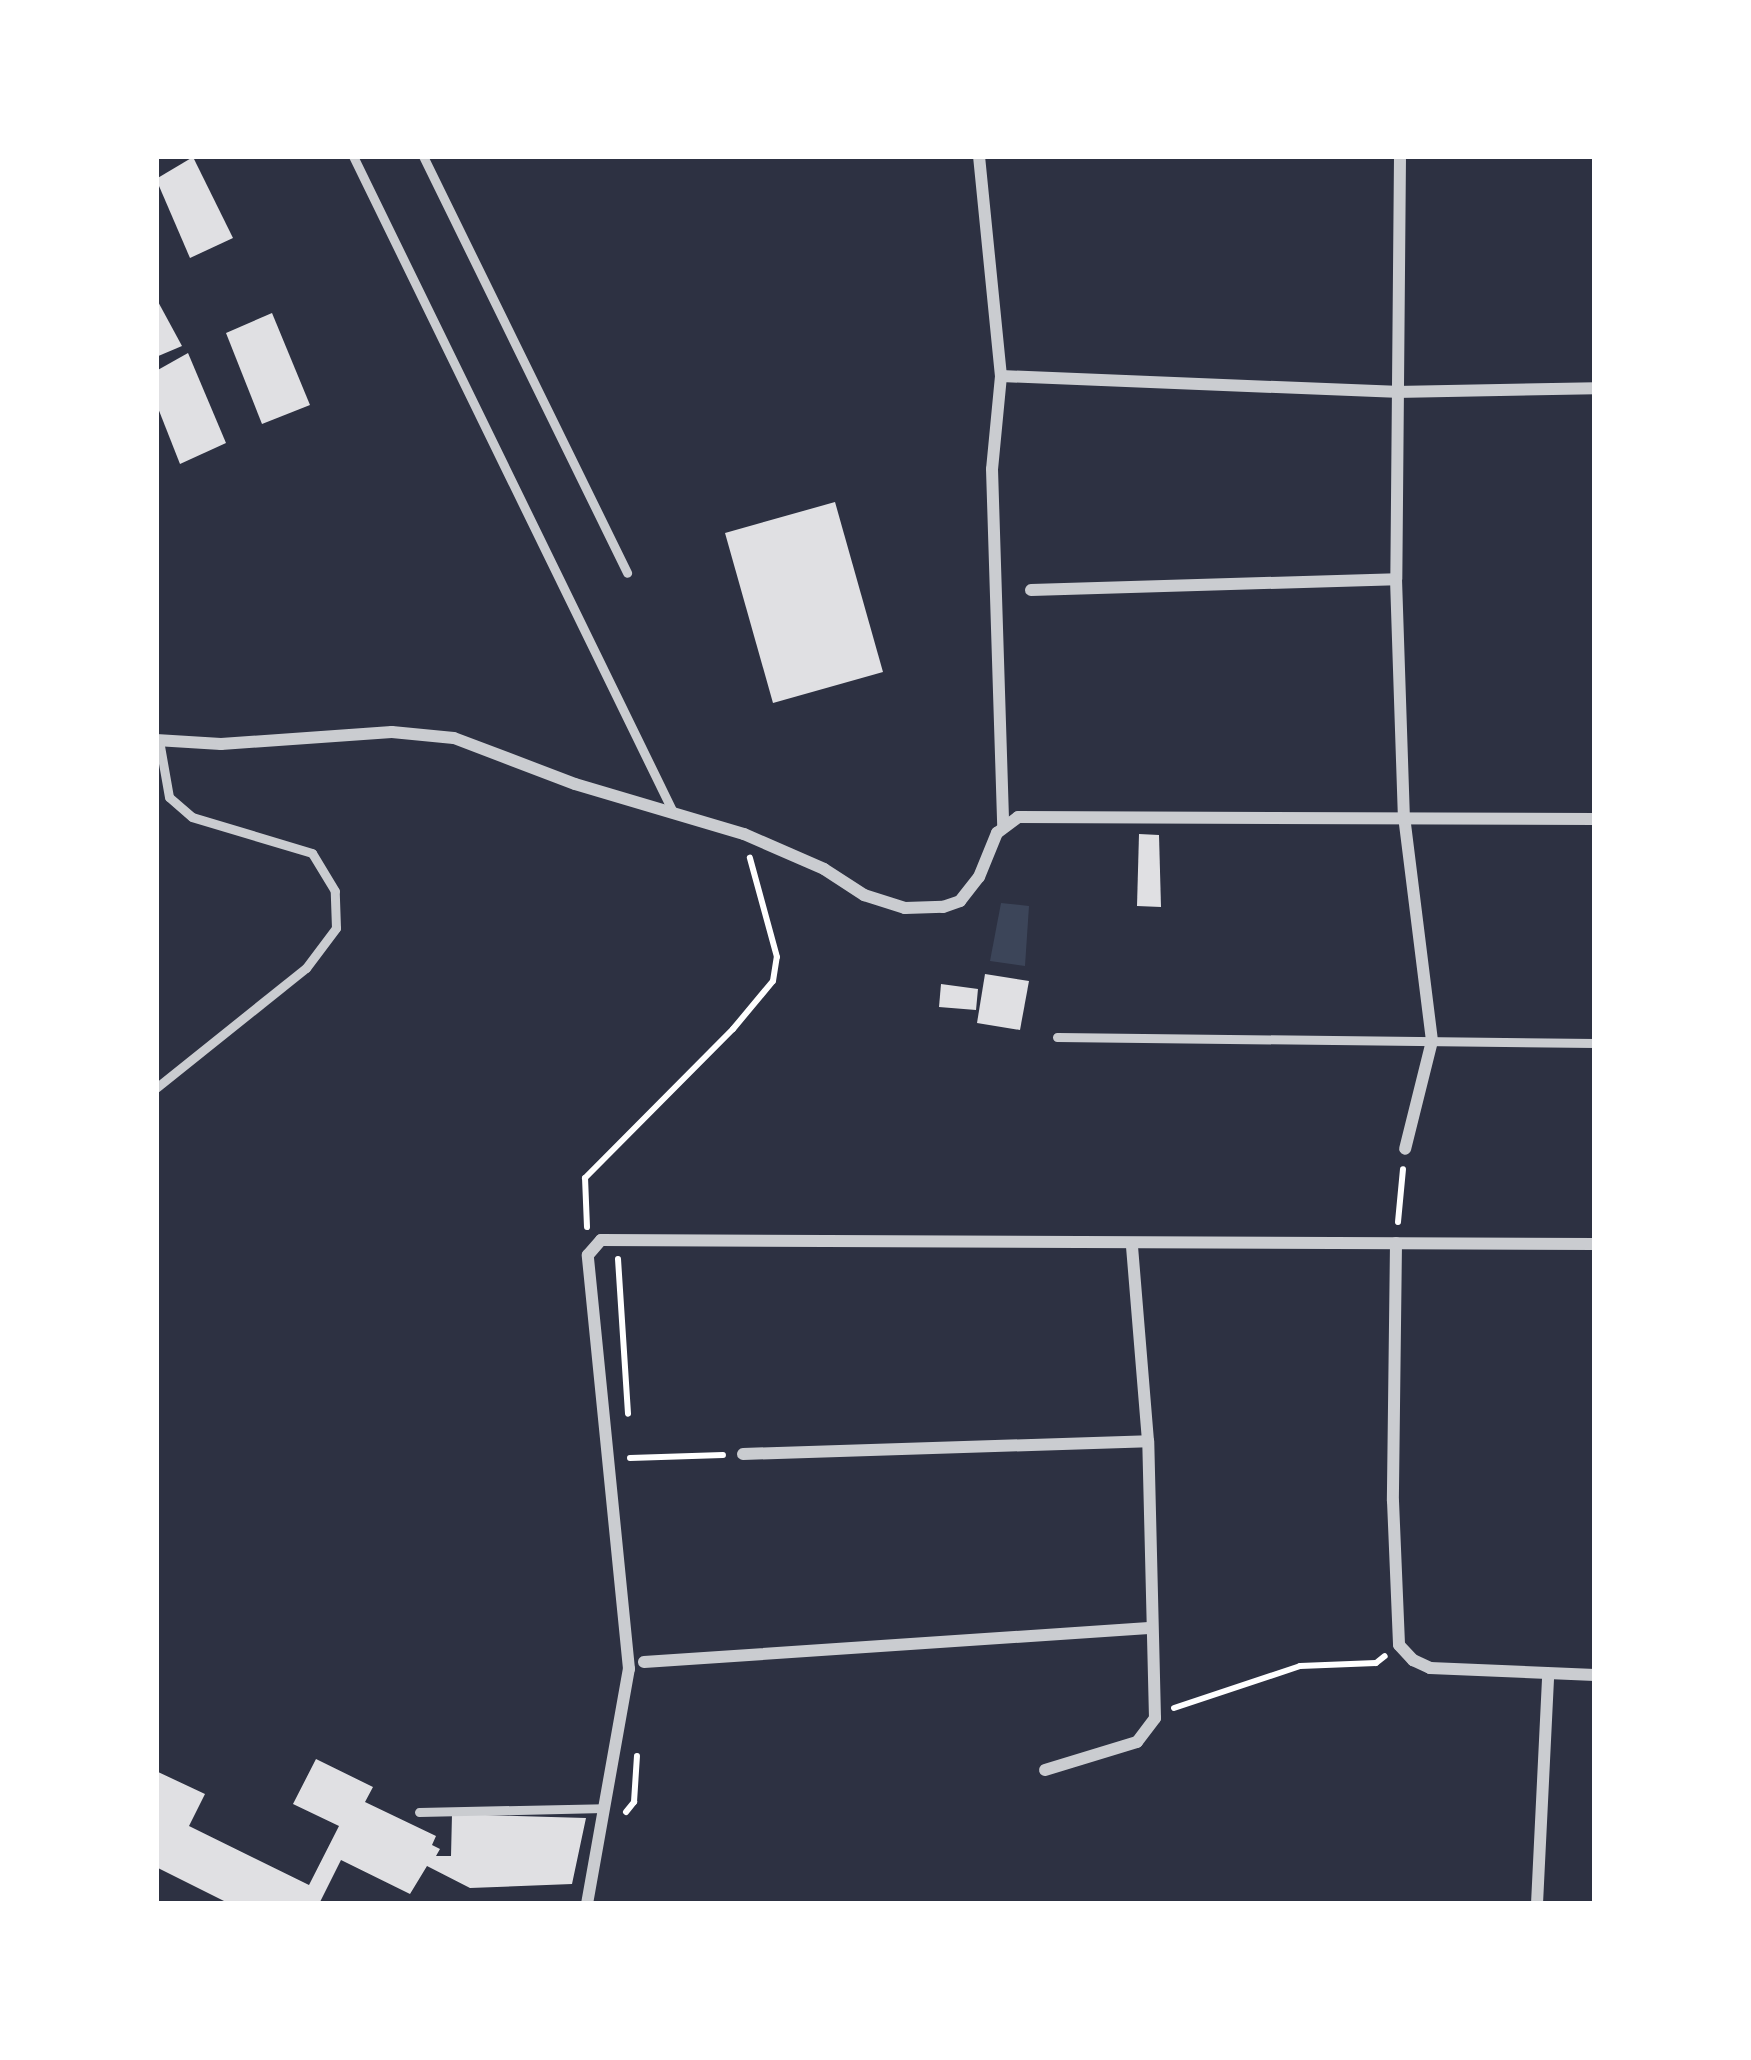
<!DOCTYPE html>
<html>
<head>
<meta charset="utf-8">
<style>
	body { margin:0 }
	#map { position:relative; width:1751px; height:2060px; overflow:hidden; background:#2d3142; font-family:Montserrat,sans-serif }
	div>[style] { position:absolute }
	.green>* { inset:0; background:#3c4559 }
	.building>* { inset:0; background:#e0e0e3 }
	.path>* { height:6px; margin:-3px; padding:0 3px; transform-origin:3px; border-radius:3px; background:#fff }
	.service>* { height:9px; margin:-4.5px; padding:0 4.5px; transform-origin:4.5px; border-radius:4.5px; background:#caccd0 }
	.minor>* { height:12px; margin:-6px; padding:0 6px; transform-origin:6px; border-radius:6px; background:#caccd0 }
	span { translate:-50% -50%; white-space:nowrap; text-align:center; line-height:1.15; -webkit-text-stroke:10px #fff; paint-order:stroke }
	.frame { position:absolute; inset:0; border:159px solid #fff; pointer-events:none }
</style>
</head>
<body>
<div id="map">
	<div class="green">
		<div style="clip-path:polygon(1001px 903px,1029px 906px,1025px 966px,990px 961px)"></div>
	</div>
	<div class="building">
		<div style="clip-path:polygon(193px 157px,233px 238px,190px 258px,156px 179px)"></div>
		<div style="clip-path:polygon(156px 298px,182px 346px,156px 357px)"></div>
		<div style="clip-path:polygon(272px 313px,310px 405px,262px 424px,226px 333px)"></div>
		<div style="clip-path:polygon(188px 353px,226px 443px,180px 464px,156px 403px,156px 371px)"></div>
		<div style="clip-path:polygon(835px 502px,883px 672px,773px 703px,725px 533px)"></div>
		<div style="clip-path:polygon(1139px 834px,1159px 835px,1161px 907px,1137px 906px)"></div>
		<div style="clip-path:polygon(985px 974px,1029px 981px,1020px 1030px,977px 1023px)"></div>
		<div style="clip-path:polygon(941px 984px,978px 989px,976px 1010px,939px 1007px)"></div>
		<div style="clip-path:polygon(316px 1759px,373px 1787px,365px 1802px,436px 1836px,432px 1845px,440px 1849px,436px 1856px,451px 1856px,452px 1814px,586px 1818px,572px 1884px,470px 1888px,427px 1866px,410px 1894px,341px 1860px,319px 1904px,230px 1904px,156px 1867px,156px 1771px,205px 1794px,189px 1826px,309px 1885px,339px 1826px,293px 1804px)"></div>
	</div>
	<div class="path">
		<div style="left:1398px;top:1222px;width:53px;rotate:-84.6deg"></div>
		<div style="left:587px;top:1227px;width:49px;rotate:-92.3deg"></div>
		<div style="left:585px;top:1178px;width:210px;rotate:-45.2deg"></div>
		<div style="left:733px;top:1029px;width:62px;rotate:-50.2deg"></div>
		<div style="left:773px;top:981px;width:24px;rotate:-81deg"></div>
		<div style="left:777px;top:957px;width:103px;rotate:-105.3deg"></div>
		<div style="left:618px;top:1259px;width:155px;rotate:86.3deg"></div>
		<div style="left:630px;top:1458px;width:93px;rotate:-1.8deg"></div>
		<div style="left:1174px;top:1708px;width:133px;rotate:-18.4deg"></div>
		<div style="left:1300px;top:1666px;width:76px;rotate:-2.3deg"></div>
		<div style="left:1376px;top:1663px;width:11px;rotate:-38deg"></div>
		<div style="left:626px;top:1812px;width:13px;rotate:-51deg"></div>
		<div style="left:634px;top:1802px;width:46px;rotate:-86.3deg"></div>
	</div>
	<div class="service">
		<div style="left:353px;top:156px;width:730px;rotate:64deg"></div>
		<div style="left:423px;top:156px;width:464px;rotate:63.9deg"></div>
		<div style="left:1057px;top:1037px;width:538px;rotate:0.64deg"></div>
		<div style="left:156px;top:1088px;width:192px;rotate:-38.7deg"></div>
		<div style="left:306px;top:968px;width:50px;rotate:-53.1deg"></div>
		<div style="left:336px;top:928px;width:37px;rotate:-92deg"></div>
		<div style="left:335px;top:891px;width:44px;rotate:-121.2deg"></div>
		<div style="left:312px;top:853px;width:125px;rotate:-163.3deg"></div>
		<div style="left:192px;top:817px;width:30px;rotate:-139deg"></div>
		<div style="left:169px;top:797px;width:58px;rotate:-100deg"></div>
		<div style="left:419px;top:1812px;width:185px;rotate:-1.2deg"></div>
	</div>
	<div class="minor">
		<div style="left:979px;top:156px;width:221px;rotate:84.3deg"></div>
		<div style="left:1001px;top:376px;width:93px;rotate:95.5deg"></div>
		<div style="left:992px;top:469px;width:356px;rotate:88.2deg"></div>
		<div style="left:1400px;top:156px;width:423px;rotate:90.5deg"></div>
		<div style="left:1396px;top:579px;width:237px;rotate:88.1deg"></div>
		<div style="left:1404px;top:816px;width:227px;rotate:82.9deg"></div>
		<div style="left:1432px;top:1041px;width:111px;rotate:104deg"></div>
		<div style="left:1001px;top:376px;width:394px;rotate:2.3deg"></div>
		<div style="left:1395px;top:392px;width:200px;rotate:-1.1deg"></div>
		<div style="left:1031px;top:590px;width:365px;rotate:-1.7deg"></div>
		<div style="left:156px;top:740px;width:65px;rotate:3.5deg"></div>
		<div style="left:221px;top:744px;width:171px;rotate:-4deg"></div>
		<div style="left:392px;top:732px;width:62px;rotate:5.5deg"></div>
		<div style="left:454px;top:738px;width:129px;rotate:20.8deg"></div>
		<div style="left:575px;top:784px;width:176px;rotate:16.5deg"></div>
		<div style="left:744px;top:834px;width:87px;rotate:23.6deg"></div>
		<div style="left:824px;top:869px;width:48px;rotate:33deg"></div>
		<div style="left:864px;top:895px;width:43px;rotate:17.6deg"></div>
		<div style="left:905px;top:908px;width:38px;rotate:-2deg"></div>
		<div style="left:943px;top:907px;width:18px;rotate:-19deg"></div>
		<div style="left:960px;top:901px;width:31px;rotate:-52deg"></div>
		<div style="left:979px;top:877px;width:48px;rotate:-67.8deg"></div>
		<div style="left:997px;top:833px;width:26px;rotate:-37deg"></div>
		<div style="left:1018px;top:817px;width:577px;rotate:0.2deg"></div>
		<div style="left:1396px;top:1243px;width:258px;rotate:90.7deg"></div>
		<div style="left:1393px;top:1501px;width:144px;rotate:87.6deg"></div>
		<div style="left:1399px;top:1645px;width:21px;rotate:47deg"></div>
		<div style="left:1413px;top:1660px;width:19px;rotate:25deg"></div>
		<div style="left:1430px;top:1668px;width:165px;rotate:2.4deg"></div>
		<div style="left:743px;top:1454px;width:405px;rotate:-1.8deg"></div>
		<div style="left:644px;top:1662px;width:506px;rotate:-3.85deg"></div>
		<div style="left:1045px;top:1770px;width:96px;rotate:-16.9deg"></div>
		<div style="left:1137px;top:1742px;width:30px;rotate:-53deg"></div>
		<div style="left:1155px;top:1718px;width:277px;rotate:-91.4deg"></div>
		<div style="left:1148px;top:1441px;width:196px;rotate:-94.7deg"></div>
		<div style="left:587px;top:1904px;width:239px;rotate:-79.9deg"></div>
		<div style="left:629px;top:1669px;width:416px;rotate:-95.7deg"></div>
		<div style="left:588px;top:1255px;width:20px;rotate:-49deg"></div>
		<div style="left:601px;top:1240px;width:994px;rotate:0.23deg"></div>
		<div style="left:1537px;top:1904px;width:229px;rotate:-87.2deg"></div>
	</div>
	<div class="frame"></div>
</div>
</body>
</html>
